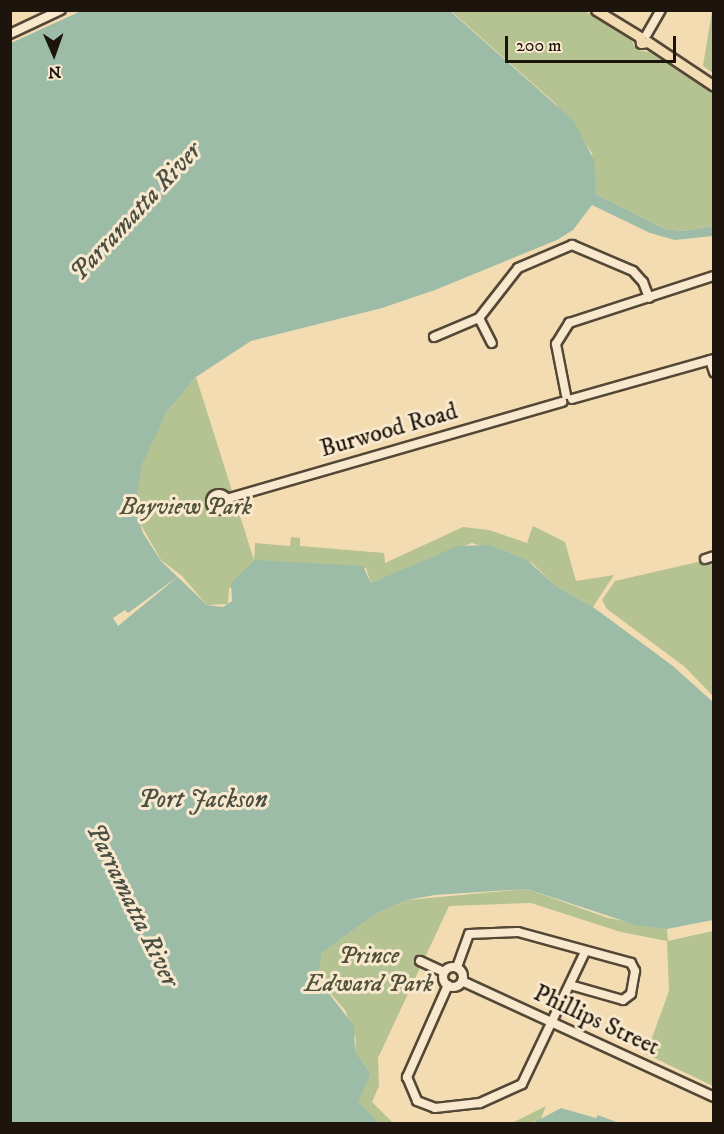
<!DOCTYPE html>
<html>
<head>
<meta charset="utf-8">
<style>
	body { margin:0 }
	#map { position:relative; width:724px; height:1134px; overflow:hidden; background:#f4dcb2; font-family:"IM FELL DW Pica",serif }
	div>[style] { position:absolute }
	.green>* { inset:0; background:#b5c291 }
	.water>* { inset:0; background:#9cbca8 }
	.pier>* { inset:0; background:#f4dcb2 }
	.roads { filter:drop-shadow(2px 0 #534736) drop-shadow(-2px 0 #534736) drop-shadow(0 2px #534736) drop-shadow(0 -2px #534736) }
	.minor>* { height:8px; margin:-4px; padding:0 4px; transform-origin:4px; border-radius:4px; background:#f8e8cd }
	.minor>.ring { margin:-4px; padding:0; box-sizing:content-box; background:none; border:8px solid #f8e8cd; border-radius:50% }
	.major>* { height:9px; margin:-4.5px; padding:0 4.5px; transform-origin:4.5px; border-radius:4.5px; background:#f4dcb2 }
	span { translate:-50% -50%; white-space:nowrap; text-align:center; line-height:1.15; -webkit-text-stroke:6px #f8e8cd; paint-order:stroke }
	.street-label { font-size:24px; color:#1d150d }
	.park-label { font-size:24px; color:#52523b; font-style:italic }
	.water-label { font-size:26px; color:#494f43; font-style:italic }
	.frame { position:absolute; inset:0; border:12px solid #1d150d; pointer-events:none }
	.north { position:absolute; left:24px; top:24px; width:60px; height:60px; -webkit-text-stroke:4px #f8e8cd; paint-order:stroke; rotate:178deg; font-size:16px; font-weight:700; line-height:24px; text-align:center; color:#1d150d }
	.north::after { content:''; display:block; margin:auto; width:21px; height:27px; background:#1d150d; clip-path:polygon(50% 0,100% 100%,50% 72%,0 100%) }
	.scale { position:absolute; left:505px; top:36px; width:171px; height:27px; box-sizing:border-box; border:3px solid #1d150d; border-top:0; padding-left:8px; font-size:18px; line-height:21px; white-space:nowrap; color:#1d150d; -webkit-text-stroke:4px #f8e8cd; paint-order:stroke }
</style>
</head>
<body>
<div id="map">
	<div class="green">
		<div style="clip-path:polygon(451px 11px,585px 11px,631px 40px,637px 50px,649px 52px,713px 94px,713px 226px,683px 231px,665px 229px,596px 194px,592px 153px,556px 104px)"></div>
		<div style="clip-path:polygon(712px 11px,714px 11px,713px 73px,703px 66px)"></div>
		<div style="clip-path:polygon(196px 377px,254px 560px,255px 543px,290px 546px,291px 537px,300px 538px,300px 546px,384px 553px,385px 563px,463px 527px,489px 530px,527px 543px,533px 526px,565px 542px,576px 581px,614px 575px,593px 607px,556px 586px,532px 563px,472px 543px,371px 583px,366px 568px,229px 588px,228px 604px,207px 605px,182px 576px,161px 560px,137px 518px,136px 498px,142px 465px,153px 437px,166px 413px)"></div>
		<div style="clip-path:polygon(702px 561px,713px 565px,713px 696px,685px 667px,607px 609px,602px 600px,615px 581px)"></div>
		<div style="clip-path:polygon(527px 889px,608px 918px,667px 929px,668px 941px,713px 931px,713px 1086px,646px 1054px,669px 991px,667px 941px,621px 932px,531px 903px,449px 906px,378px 1058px,379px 1086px,372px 1102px,393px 1123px,379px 1123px,357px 1102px,371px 1074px,355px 1051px,356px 1039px,345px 1010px,318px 979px,322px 953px,377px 913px,407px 900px)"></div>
		<div style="clip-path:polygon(546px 1106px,540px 1121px,509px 1124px,514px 1122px)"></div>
	</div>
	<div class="water">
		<div style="clip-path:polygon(81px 11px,450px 11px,573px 120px,594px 160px,596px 194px,665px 229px,683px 231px,713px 226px,713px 236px,675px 240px,650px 233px,592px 205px,573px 230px,557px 240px,435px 290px,382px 308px,251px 341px,196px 377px,166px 413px,142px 465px,135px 507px,143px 533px,161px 561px,207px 605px,223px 607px,232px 601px,231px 583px,255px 560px,363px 566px,371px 583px,458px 546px,489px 545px,527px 560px,556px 586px,593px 607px,673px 666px,713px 702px,713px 920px,667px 929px,636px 925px,527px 889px,435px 895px,407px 900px,377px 913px,322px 953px,318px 979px,354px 1026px,355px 1051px,371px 1074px,358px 1102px,379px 1123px,11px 1124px,11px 43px)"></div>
		<div style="clip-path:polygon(561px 1108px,596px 1118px,598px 1115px,619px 1123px,533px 1123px)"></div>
	</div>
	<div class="pier">
		<div style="clip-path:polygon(180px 575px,118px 626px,113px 618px,125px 610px,128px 613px)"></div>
	</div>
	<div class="roads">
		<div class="minor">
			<div style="left:10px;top:34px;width:56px;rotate:-25.2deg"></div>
			<div style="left:647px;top:34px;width:28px;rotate:-60deg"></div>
			<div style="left:479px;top:318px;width:28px;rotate:63deg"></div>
			<div style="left:434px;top:337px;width:49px;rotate:-22.9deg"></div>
			<div style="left:479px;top:318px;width:63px;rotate:-52deg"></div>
			<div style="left:518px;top:268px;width:59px;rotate:-23.1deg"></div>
			<div style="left:572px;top:245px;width:66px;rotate:23.1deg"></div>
			<div style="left:633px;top:271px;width:15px;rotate:48deg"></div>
			<div style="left:643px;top:282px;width:17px;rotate:69deg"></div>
			<div style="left:710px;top:360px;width:13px;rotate:72deg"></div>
			<div style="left:566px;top:395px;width:52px;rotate:-101.1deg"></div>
			<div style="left:556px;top:344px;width:25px;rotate:-58deg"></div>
			<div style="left:569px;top:323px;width:152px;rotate:-18deg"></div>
			<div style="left:572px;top:399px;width:148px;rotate:-15.7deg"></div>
			<div class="ring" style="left:211px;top:494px;width:8px;height:8px"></div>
			<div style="left:226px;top:499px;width:350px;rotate:-16.1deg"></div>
			<div style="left:705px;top:559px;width:9px;rotate:-18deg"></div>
			<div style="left:420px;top:961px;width:26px;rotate:25deg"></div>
			<div style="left:457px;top:967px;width:35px;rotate:-70deg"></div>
			<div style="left:469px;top:934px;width:49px;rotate:-2.3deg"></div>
			<div style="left:518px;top:932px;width:117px;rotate:15.3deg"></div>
			<div style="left:631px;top:963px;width:9px;rotate:63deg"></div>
			<div style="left:635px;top:971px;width:23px;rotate:100deg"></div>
			<div style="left:631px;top:994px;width:10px;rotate:143deg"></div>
			<div style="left:623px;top:1000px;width:55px;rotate:-164.2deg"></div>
			<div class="ring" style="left:443px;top:967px;width:12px;height:12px"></div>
			<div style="left:462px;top:981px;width:277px;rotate:24.7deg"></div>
			<div style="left:448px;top:985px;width:101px;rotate:114deg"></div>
			<div style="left:407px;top:1077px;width:26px;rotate:67deg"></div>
			<div style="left:417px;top:1101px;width:19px;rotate:21deg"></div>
			<div style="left:435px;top:1108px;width:45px;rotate:-6.3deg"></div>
			<div style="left:480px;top:1103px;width:46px;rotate:-24.3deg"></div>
			<div style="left:522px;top:1084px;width:146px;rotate:-64.5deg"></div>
		</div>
		<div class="major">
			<div style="left:596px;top:10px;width:52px;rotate:31.5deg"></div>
			<div style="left:640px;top:37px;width:6px;rotate:81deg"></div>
			<div style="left:641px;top:43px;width:7px;rotate:-8deg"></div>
			<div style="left:648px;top:42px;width:79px;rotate:33.7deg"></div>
		</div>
	</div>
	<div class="street-label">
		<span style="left:389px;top:431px;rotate:-16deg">Burwood Road</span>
		<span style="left:596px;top:1021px;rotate:25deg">Phillips Street</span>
	</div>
	<div class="park-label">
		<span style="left:186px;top:508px">Bayview Park</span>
		<span style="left:369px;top:971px">Prince<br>Edward Park</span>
	</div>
	<div class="water-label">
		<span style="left:136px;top:212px;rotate:-47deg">Parramatta River</span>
		<span style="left:203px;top:800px">Port Jackson</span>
		<span style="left:132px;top:905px;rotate:64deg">Parramatta River</span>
	</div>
	<div class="frame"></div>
	<div class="north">N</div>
	<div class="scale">200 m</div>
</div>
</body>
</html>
